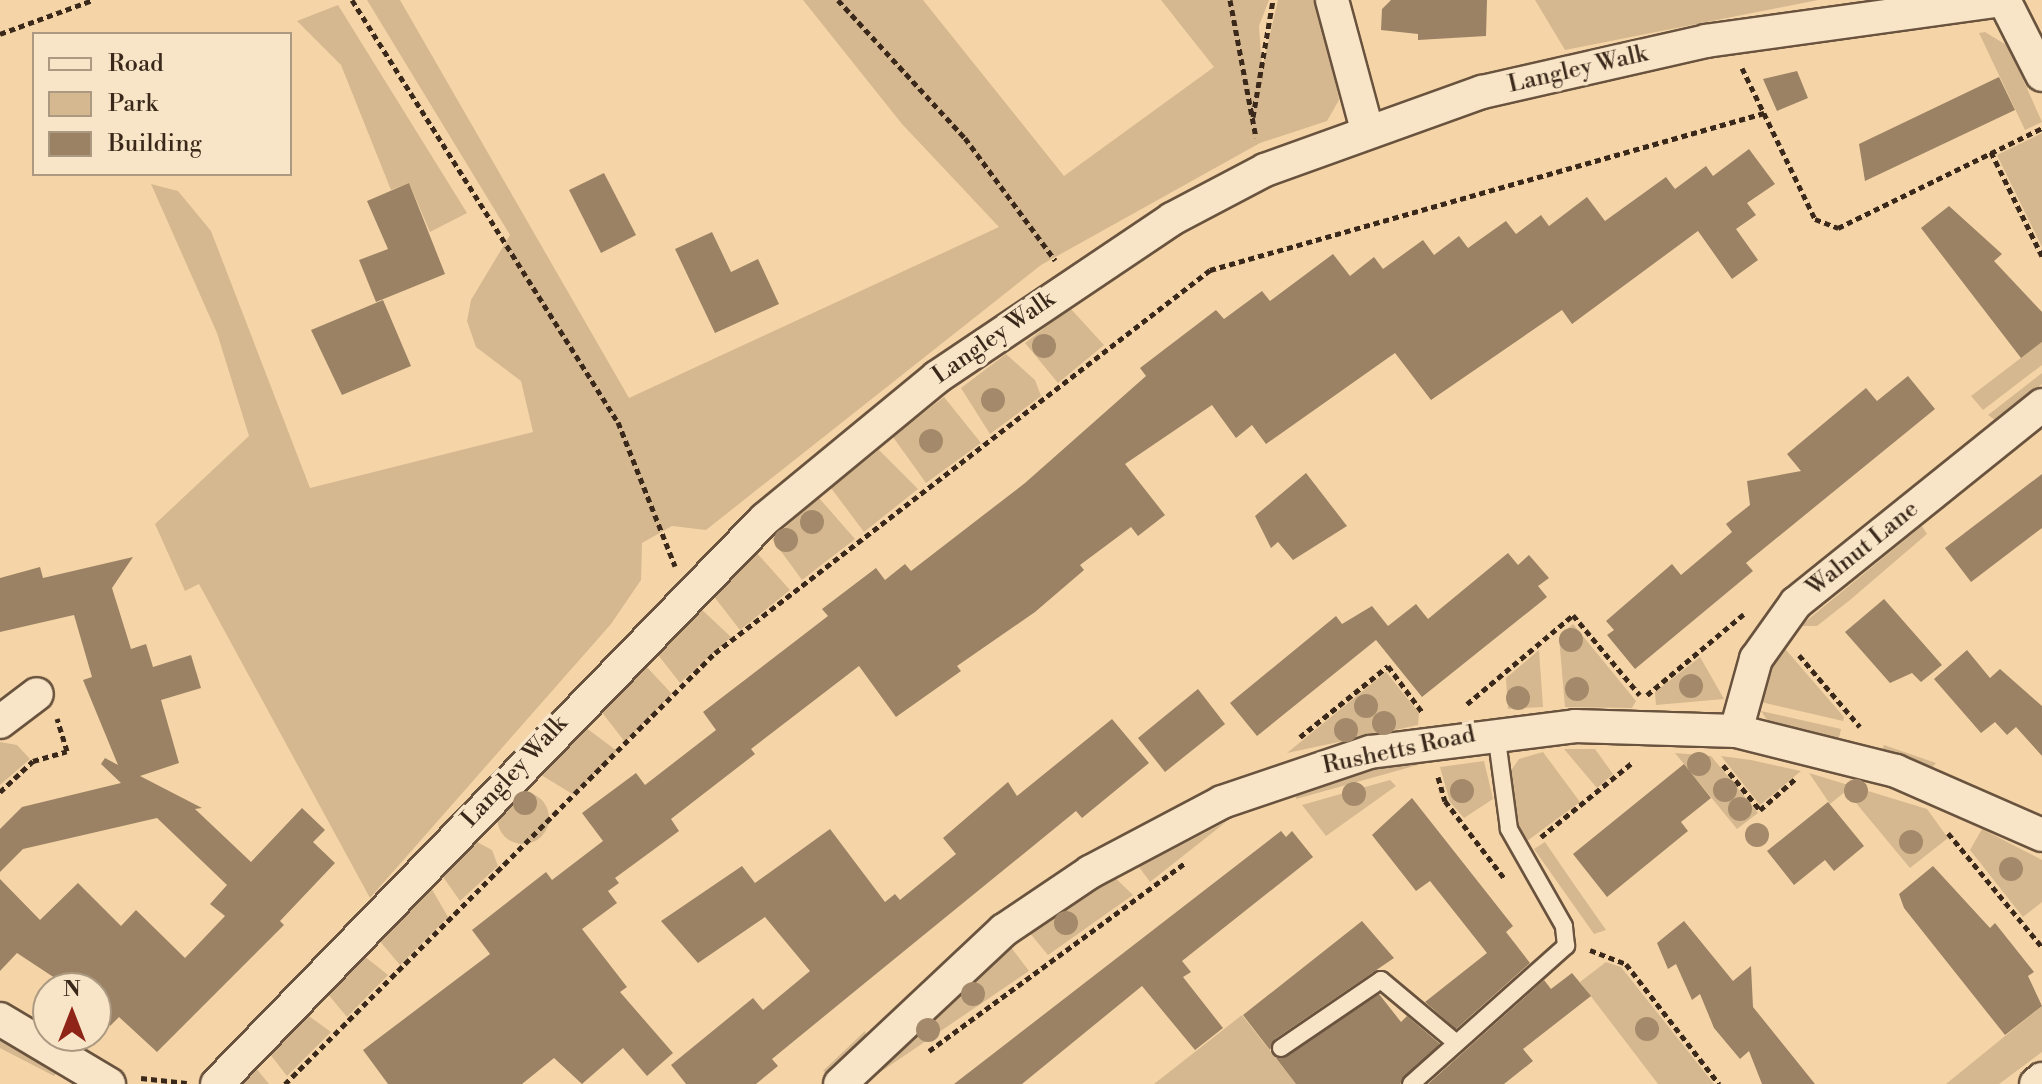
<!DOCTYPE html>
<html>
<head>
<meta charset="utf-8">
<style>
	body { margin:0 }
	#map { position:relative; width:2042px; height:1084px; overflow:hidden; background:#f5d5a7; font-family:"Libre Bodoni",serif }
	div>[style] { position:absolute }
	.green>* { inset:0; background:#d5b88f }
	.round { border-radius:50% }
	.building>* { inset:0; background:#9b8264 }
	.path>* { height:5px; margin-top:-2.5px; transform-origin:0; background:repeating-linear-gradient(90deg,#3a281b 0 6px,transparent 0 10px) }
	.roads { filter:drop-shadow(2px 0 #69533e) drop-shadow(-2px 0 #69533e) drop-shadow(0 2px #69533e) drop-shadow(0 -2px #69533e) }
	.lane>* { height:16px; margin:-8px; padding:0 8px; transform-origin:8px; border-radius:8px; background:#f8e4c6 }
	.street>* { height:32px; margin:-16px; padding:0 16px; transform-origin:16px; border-radius:16px; background:#f8e4c6 }
	.trees>* { width:24px; height:24px; margin:-12px; border-radius:50%; background:#a48a6a }
	span { translate:-50% -50%; white-space:nowrap; text-align:center; line-height:1.15; -webkit-text-stroke:7px #f8e4c6; paint-order:stroke }
	.street-label { font-size:24px; color:#3a281b }
	.legend { position:absolute; left:32px; top:32px; width:260px; height:144px; box-sizing:border-box; background:#f8e4c6; border:2px solid #ac9982; margin:0; padding:10px 14px; list-style:none; font-size:24px; color:#3a281b }
	.legend li { display:flex; align-items:center; gap:16px; height:40px }
	.legend b { width:40px; border:2px solid #ac9982 }
	.north { position:absolute; left:32px; top:972px; width:80px; height:80px; box-sizing:border-box; background:#f8e4c6; border:2px solid #ac9982; border-radius:50%; rotate:0deg; font-size:22px; font-weight:700; line-height:32px; text-align:center; color:#3a281b }
	.north::after { content:''; display:block; margin:auto; width:28px; height:36px; background:#8f2418; clip-path:polygon(50% 0,100% 100%,50% 72%,0 100%) }
</style>
</head>
<body>
<div id="map">
	<div class="green">
		<div style="clip-path:polygon(367px 0,400px 0,629px 398px,999px 227px,902px 124px,803px 0,923px 0,1064px 176px,1214px 67px,1161px 0,1269px 0,1259px 26px,1262px 69px,1278px 0,1319px 0,1339px 100px,1327px 121px,1260px 143px,1041px 265px,706px 530px,672px 526px,642px 543px,641px 580px,611px 624px,370px 898px,199px 584px,185px 591px,155px 524px,249px 436px,217px 333px,151px 184px,178px 191px,211px 231px,310px 488px,533px 432px,521px 381px,476px 347px,467px 321px,471px 300px,510px 235px)"></div>
		<div style="clip-path:polygon(1535px 0,1818px 0,1565px 50px)"></div>
		<div style="clip-path:polygon(338px 5px,467px 213px,430px 232px,409px 183px,391px 190px,341px 65px,297px 21px)"></div>
		<div style="clip-path:polygon(1985px 32px,2008px 46px,2042px 122px,2025px 130px,1979px 33px)"></div>
		<div style="clip-path:polygon(2042px 133px,2042px 247px,1997px 155px)"></div>
		<div style="clip-path:polygon(1070px 308px,1104px 345px,1058px 383px,1025px 343px)"></div>
		<div style="clip-path:polygon(2042px 342px,2042px 365px,1983px 410px,1971px 396px)"></div>
		<div style="clip-path:polygon(1006px 354px,1035px 380px,1041px 396px,990px 434px,961px 388px)"></div>
		<div style="clip-path:polygon(2042px 373px,2042px 384px,1995px 420px,1988px 415px)"></div>
		<div style="clip-path:polygon(944px 397px,981px 443px,926px 483px,893px 437px)"></div>
		<div style="clip-path:polygon(879px 450px,918px 489px,864px 532px,831px 488px)"></div>
		<div style="clip-path:polygon(819px 498px,855px 539px,802px 580px,772px 539px)"></div>
		<div style="clip-path:polygon(1922px 526px,1927px 534px,1850px 600px,1817px 626px,1800px 626px)"></div>
		<div style="clip-path:polygon(756px 552px,790px 590px,740px 630px,712px 594px)"></div>
		<div style="clip-path:polygon(699px 607px,731px 637px,680px 683px,655px 651px)"></div>
		<div style="clip-path:polygon(1573px 624px,1636px 701px,1632px 708px,1565px 707px,1559px 637px)"></div>
		<div style="clip-path:polygon(1780px 643px,1844px 717px,1843px 721px,1761px 702px)"></div>
		<div style="clip-path:polygon(1539px 650px,1543px 707px,1508px 709px,1506px 678px)"></div>
		<div style="clip-path:polygon(1700px 657px,1724px 699px,1656px 705px,1655px 692px)"></div>
		<div style="clip-path:polygon(644px 664px,672px 694px,625px 742px,600px 710px)"></div>
		<div style="clip-path:polygon(1386px 672px,1419px 713px,1418px 725px,1287px 753px)"></div>
		<div style="clip-path:polygon(1761px 711px,1841px 729px,1838px 742px,1772px 727px)"></div>
		<div style="clip-path:polygon(585px 727px,617px 751px,574px 795px,538px 773px)"></div>
		<div style="clip-path:polygon(0 742px,17px 745px,30px 759px,0 785px)"></div>
		<div style="clip-path:polygon(1884px 745px,1936px 763px,1928px 772px,1880px 754px)"></div>
		<div style="clip-path:polygon(1564px 749px,1595px 749px,1613px 774px,1597px 788px)"></div>
		<div style="clip-path:polygon(1543px 752px,1580px 802px,1523px 844px,1508px 775px,1519px 759px)"></div>
		<div style="clip-path:polygon(1431px 753px,1432px 761px,1296px 799px,1296px 788px)"></div>
		<div style="clip-path:polygon(1675px 753px,1711px 756px,1758px 813px,1737px 829px)"></div>
		<div style="clip-path:polygon(1721px 756px,1751px 760px,1801px 771px,1760px 805px)"></div>
		<div style="clip-path:polygon(1484px 761px,1493px 799px,1464px 818px,1450px 802px,1440px 767px)"></div>
		<div style="clip-path:polygon(1809px 773px,1927px 809px,1948px 838px,1910px 868px,1846px 791px,1830px 804px)"></div>
		<div style="clip-path:polygon(1390px 780px,1396px 786px,1326px 836px,1302px 805px)"></div>
		<div class="round" style="left:497px;top:792px;width:52px;height:52px"></div>
		<div style="clip-path:polygon(1226px 822px,1150px 882px,1139px 867px)"></div>
		<div style="clip-path:polygon(1982px 829px,2042px 860px,2042px 902px,2023px 917px,1970px 850px)"></div>
		<div style="clip-path:polygon(475px 841px,492px 850px,498px 866px,460px 901px,441px 874px)"></div>
		<div style="clip-path:polygon(1545px 842px,1571px 880px,1606px 930px,1594px 934px,1534px 849px)"></div>
		<div style="clip-path:polygon(1111px 874px,1133px 895px,1048px 955px,1028px 931px)"></div>
		<div style="clip-path:polygon(430px 886px,448px 917px,400px 965px,378px 939px)"></div>
		<div style="clip-path:polygon(1010px 946px,1029px 971px,873px 1077px,872px 1073px)"></div>
		<div style="clip-path:polygon(363px 955px,388px 975px,347px 1017px,327px 993px)"></div>
		<div style="clip-path:polygon(1606px 962px,1621px 967px,1714px 1084px,1658px 1084px,1580px 982px)"></div>
		<div style="clip-path:polygon(2042px 1006px,2042px 1052px,1999px 1084px,1946px 1084px)"></div>
		<div style="clip-path:polygon(306px 1014px,331px 1032px,287px 1076px,269px 1053px)"></div>
		<div style="clip-path:polygon(1242px 1015px,1296px 1084px,1154px 1084px)"></div>
		<div style="clip-path:polygon(865px 1031px,867px 1039px,833px 1074px,823px 1071px)"></div>
		<div style="clip-path:polygon(0 1036px,62px 1066px,54px 1076px,0 1048px)"></div>
		<div style="clip-path:polygon(255px 1067px,269px 1084px,239px 1084px)"></div>
	</div>
	<div class="building">
		<div style="clip-path:polygon(1391px 0,1487px 0,1486px 36px,1418px 40px,1418px 34px,1381px 30px,1382px 9px)"></div>
		<div style="clip-path:polygon(1797px 71px,1808px 98px,1777px 111px,1763px 79px)"></div>
		<div style="clip-path:polygon(1999px 77px,2015px 110px,1865px 181px,1859px 144px)"></div>
		<div style="clip-path:polygon(1749px 149px,1775px 184px,1747px 203px,1756px 215px,1736px 229px,1758px 260px,1732px 279px,1698px 231px,1572px 324px,1562px 310px,1431px 400px,1395px 353px,1266px 444px,1252px 425px,1236px 438px,1212px 405px,1125px 464px,1165px 515px,1138px 536px,1131px 527px,1080px 565px,1084px 570px,1035px 612px,957px 666px,961px 671px,896px 717px,859px 666px,751px 749px,755px 754px,671px 819px,679px 831px,615px 878px,619px 883px,608px 891px,617px 903px,582px 929px,627px 987px,620px 992px,673px 1053px,647px 1076px,623px 1048px,582px 1084px,554px 1058px,522px 1084px,388px 1084px,363px 1050px,490px 954px,472px 930px,546px 872px,552px 880px,603px 841px,582px 813px,636px 773px,645px 785px,716px 730px,703px 712px,828px 616px,822px 609px,876px 568px,885px 580px,905px 564px,911px 571px,1025px 483px,1146px 376px,1140px 368px,1216px 310px,1224px 319px,1262px 291px,1270px 301px,1333px 254px,1350px 276px,1374px 257px,1383px 269px,1423px 240px,1434px 255px,1459px 236px,1468px 248px,1506px 221px,1516px 234px,1541px 215px,1549px 226px,1587px 197px,1605px 221px,1666px 177px,1675px 189px,1706px 166px,1713px 176px)"></div>
		<div style="clip-path:polygon(604px 173px,636px 235px,601px 253px,569px 190px)"></div>
		<div style="clip-path:polygon(409px 183px,445px 274px,376px 302px,359px 260px,388px 249px,367px 201px)"></div>
		<div style="clip-path:polygon(1949px 206px,2002px 254px,1994px 261px,2042px 312px,2042px 342px,2021px 358px,1921px 228px)"></div>
		<div style="clip-path:polygon(712px 232px,731px 272px,758px 259px,779px 304px,715px 333px,675px 249px)"></div>
		<div style="clip-path:polygon(383px 300px,411px 366px,342px 395px,311px 330px)"></div>
		<div style="clip-path:polygon(1908px 376px,1935px 409px,1746px 563px,1753px 571px,1635px 669px,1607px 635px,1614px 630px,1606px 621px,1672px 564px,1681px 575px,1732px 532px,1726px 524px,1750px 505px,1747px 481px,1801px 471px,1787px 454px,1866px 388px,1877px 401px)"></div>
		<div style="clip-path:polygon(1306px 473px,1347px 526px,1293px 560px,1278px 542px,1271px 548px,1255px 516px)"></div>
		<div style="clip-path:polygon(2042px 474px,2042px 528px,1971px 582px,1945px 548px)"></div>
		<div style="clip-path:polygon(1508px 553px,1518px 565px,1529px 555px,1549px 578px,1538px 586px,1547px 597px,1422px 697px,1376px 640px,1257px 736px,1230px 703px,1336px 616px,1342px 624px,1372px 606px,1388px 626px,1416px 604px,1428px 619px)"></div>
		<div style="clip-path:polygon(133px 557px,112px 588px,131px 649px,146px 644px,153px 667px,191px 655px,201px 688px,161px 700px,179px 763px,140px 776px,202px 808px,195px 809px,251px 862px,302px 808px,325px 830px,313px 842px,335px 863px,280px 921px,284px 925px,157px 1052px,119px 1017px,110px 1026px,96px 1012px,96px 988px,70px 988px,17px 953px,0 971px,0 879px,40px 920px,78px 883px,121px 926px,136px 910px,185px 958px,225px 916px,210px 904px,227px 885px,157px 818px,23px 849px,0 872px,0 829px,22px 807px,121px 783px,101px 764px,105px 758px,118px 765px,83px 680px,92px 677px,74px 615px,0 632px,0 578px,40px 567px,43px 578px)"></div>
		<div style="clip-path:polygon(1884px 599px,1942px 665px,1921px 682px,1912px 673px,1890px 683px,1845px 632px)"></div>
		<div style="clip-path:polygon(1967px 650px,1990px 678px,2000px 669px,2042px 706px,2042px 756px,2016px 727px,2007px 735px,1995px 722px,1981px 733px,1934px 679px)"></div>
		<div style="clip-path:polygon(1198px 689px,1225px 724px,1165px 772px,1138px 738px)"></div>
		<div style="clip-path:polygon(1112px 719px,1149px 763px,1082px 818px,1076px 811px,860px 987px,772px 1059px,778px 1066px,756px 1084px,686px 1084px,671px 1065px,753px 998px,763px 1010px,810px 971px,765px 917px,698px 963px,661px 921px,742px 866px,755px 883px,830px 829px,885px 902px,895px 894px,900px 900px,956px 854px,943px 838px,1008px 782px,1017px 796px)"></div>
		<div style="clip-path:polygon(1684px 764px,1711px 798px,1681px 822px,1688px 831px,1607px 897px,1573px 854px)"></div>
		<div style="clip-path:polygon(1412px 798px,1513px 926px,1506px 932px,1530px 963px,1456px 1029px,1425px 1002px,1487px 953px,1430px 881px,1416px 891px,1372px 835px)"></div>
		<div style="clip-path:polygon(1828px 802px,1864px 846px,1834px 871px,1825px 860px,1794px 885px,1767px 851px)"></div>
		<div style="clip-path:polygon(1281px 831px,1286px 837px,1292px 831px,1313px 857px,1182px 961px,1191px 972px,1183px 977px,1223px 1028px,1195px 1050px,1142px 986px,1022px 1084px,954px 1084px)"></div>
		<div style="clip-path:polygon(1933px 866px,1990px 928px,1995px 923px,2034px 972px,2028px 976px,2042px 1006px,2005px 1035px,1904px 908px,1899px 894px)"></div>
		<div style="clip-path:polygon(1362px 921px,1394px 958px,1275px 1039px,1270px 1050px,1243px 1015px)"></div>
		<div style="clip-path:polygon(1684px 921px,1733px 981px,1751px 966px,1753px 1007px,1815px 1084px,1762px 1084px,1749px 1051px,1740px 1059px,1714px 1028px,1700px 994px,1692px 1000px,1676px 964px,1668px 969px,1657px 943px)"></div>
		<div style="clip-path:polygon(1572px 973px,1591px 996px,1523px 1049px,1533px 1061px,1504px 1084px,1428px 1084px,1544px 980px,1551px 989px)"></div>
		<div style="clip-path:polygon(1379px 994px,1401px 1022px,1407px 1016px,1440px 1044px,1400px 1084px,1296px 1084px,1276px 1058px)"></div>
	</div>
	<div class="path">
		<div style="left:352px;top:0;width:499px;rotate:57.8deg"></div>
		<div style="left:618px;top:422px;width:155px;rotate:68.4deg"></div>
		<div style="left:838px;top:0;width:188px;rotate:47.4deg"></div>
		<div style="left:965px;top:138px;width:152px;rotate:53.6deg"></div>
		<div style="left:1230px;top:0;width:140px;rotate:79.3deg"></div>
		<div style="left:0;top:34px;width:99px;rotate:-20.1deg"></div>
		<div style="left:1742px;top:68px;width:168px;rotate:64.2deg"></div>
		<div style="left:1815px;top:219px;width:25px;rotate:21deg"></div>
		<div style="left:1838px;top:228px;width:227px;rotate:-26.1deg"></div>
		<div style="left:1253px;top:117px;width:119px;rotate:-80.3deg"></div>
		<div style="left:1991px;top:152px;width:116px;rotate:63.9deg"></div>
		<div style="left:1799px;top:655px;width:94px;rotate:49.7deg"></div>
		<div style="left:1647px;top:695px;width:126px;rotate:-39.9deg"></div>
		<div style="left:1467px;top:704px;width:138px;rotate:-40deg"></div>
		<div style="left:1573px;top:615px;width:104px;rotate:50.1deg"></div>
		<div style="left:1300px;top:737px;width:113px;rotate:-38.9deg"></div>
		<div style="left:1388px;top:666px;width:57px;rotate:53.5deg"></div>
		<div style="left:1723px;top:765px;width:58px;rotate:50.6deg"></div>
		<div style="left:1760px;top:810px;width:47px;rotate:-41.5deg"></div>
		<div style="left:1438px;top:777px;width:25px;rotate:74deg"></div>
		<div style="left:1445px;top:801px;width:97px;rotate:52.5deg"></div>
		<div style="left:0;top:792px;width:45px;rotate:-43.2deg"></div>
		<div style="left:33px;top:761px;width:35px;rotate:-16deg"></div>
		<div style="left:67px;top:751px;width:34px;rotate:-107deg"></div>
		<div style="left:1948px;top:833px;width:148px;rotate:50.5deg"></div>
		<div style="left:1541px;top:837px;width:119px;rotate:-39.2deg"></div>
		<div style="left:1590px;top:950px;width:39px;rotate:21deg"></div>
		<div style="left:1626px;top:964px;width:152px;rotate:52.2deg"></div>
		<div style="left:929px;top:1051px;width:318px;rotate:-36.3deg"></div>
		<div style="left:141px;top:1078px;width:46px;rotate:6.2deg"></div>
		<div style="left:285px;top:1084px;width:609px;rotate:-45.07deg"></div>
		<div style="left:715px;top:653px;width:626px;rotate:-37.73deg"></div>
		<div style="left:1210px;top:270px;width:576px;rotate:-15.82deg"></div>
	</div>
	<div class="roads">
		<div class="lane">
			<div style="left:1281px;top:1048px;width:121px;rotate:-34.2deg"></div>
			<div style="left:1381px;top:980px;width:95px;rotate:39.9deg"></div>
			<div style="left:1411px;top:1084px;width:208px;rotate:-41.7deg"></div>
			<div style="left:1566px;top:946px;width:20px;rotate:-96deg"></div>
			<div style="left:1564px;top:926px;width:112px;rotate:-119.6deg"></div>
			<div style="left:1509px;top:829px;width:97px;rotate:-97.7deg"></div>
		</div>
		<div class="street">
			<div style="left:1332px;top:0;width:135px;rotate:74.9deg"></div>
			<div style="left:2004px;top:0;width:84px;rotate:63.1deg"></div>
			<div style="left:0;top:722px;width:46px;rotate:-37.1deg"></div>
			<div style="left:1736px;top:731px;width:75px;rotate:-74.5deg"></div>
			<div style="left:1756px;top:659px;width:69px;rotate:-54.5deg"></div>
			<div style="left:1796px;top:603px;width:316px;rotate:-38.8deg"></div>
			<div style="left:0;top:1019px;width:127px;rotate:30.8deg"></div>
			<div style="left:217px;top:1084px;width:787px;rotate:-45.88deg"></div>
			<div style="left:765px;top:519px;width:223px;rotate:-39.5deg"></div>
			<div style="left:937px;top:377px;width:283px;rotate:-33.9deg"></div>
			<div style="left:1172px;top:219px;width:105px;rotate:-27.8deg"></div>
			<div style="left:1265px;top:170px;width:231px;rotate:-19.8deg"></div>
			<div style="left:1482px;top:92px;width:230px;rotate:-12.8deg"></div>
			<div style="left:1706px;top:41px;width:300px;rotate:-7.9deg"></div>
			<div style="left:840px;top:1084px;width:225px;rotate:-43.2deg"></div>
			<div style="left:1004px;top:930px;width:104px;rotate:-34deg"></div>
			<div style="left:1090px;top:872px;width:149px;rotate:-27.9deg"></div>
			<div style="left:1222px;top:802px;width:156px;rotate:-18.7deg"></div>
			<div style="left:1370px;top:752px;width:207px;rotate:-7.2deg"></div>
			<div style="left:1575px;top:726px;width:161px;rotate:1.8deg"></div>
			<div style="left:1736px;top:731px;width:165px;rotate:14deg"></div>
			<div style="left:1896px;top:771px;width:159px;rotate:23.7deg"></div>
			<div style="left:2036px;top:1084px;width:8px;rotate:-40deg"></div>
		</div>
	</div>
	<div class="trees">
		<div style="left:1044px;top:346px"></div>
		<div style="left:993px;top:400px"></div>
		<div style="left:931px;top:441px"></div>
		<div style="left:812px;top:522px"></div>
		<div style="left:786px;top:540px"></div>
		<div style="left:1571px;top:640px"></div>
		<div style="left:1691px;top:686px"></div>
		<div style="left:1577px;top:689px"></div>
		<div style="left:1518px;top:698px"></div>
		<div style="left:1366px;top:706px"></div>
		<div style="left:1384px;top:723px"></div>
		<div style="left:1346px;top:730px"></div>
		<div style="left:1699px;top:764px"></div>
		<div style="left:1725px;top:790px"></div>
		<div style="left:1462px;top:791px"></div>
		<div style="left:1856px;top:791px"></div>
		<div style="left:1354px;top:794px"></div>
		<div style="left:525px;top:803px"></div>
		<div style="left:1740px;top:809px"></div>
		<div style="left:1757px;top:835px"></div>
		<div style="left:1911px;top:842px"></div>
		<div style="left:2011px;top:869px"></div>
		<div style="left:1066px;top:923px"></div>
		<div style="left:973px;top:994px"></div>
		<div style="left:1647px;top:1029px"></div>
		<div style="left:928px;top:1030px"></div>
	</div>
	<div class="street-label">
		<span style="left:1578px;top:70px;rotate:-13deg">Langley Walk</span>
		<span style="left:994px;top:338px;rotate:-35deg">Langley Walk</span>
		<span style="left:1863px;top:549px;rotate:-39deg">Walnut Lane</span>
		<span style="left:1399px;top:751px;rotate:-12deg">Rushetts Road</span>
		<span style="left:515px;top:772px;rotate:-47deg">Langley Walk</span>
	</div>
	<ul class="legend">
	<li><b style="height:10px;background:#f8e4c6"></b>Road</li>
	<li><b style="height:22px;background:#d5b88f"></b>Park</li>
	<li><b style="height:22px;background:#9b8264"></b>Building</li>
	</ul>
	<div class="north">N</div>
</div>
</body>
</html>
